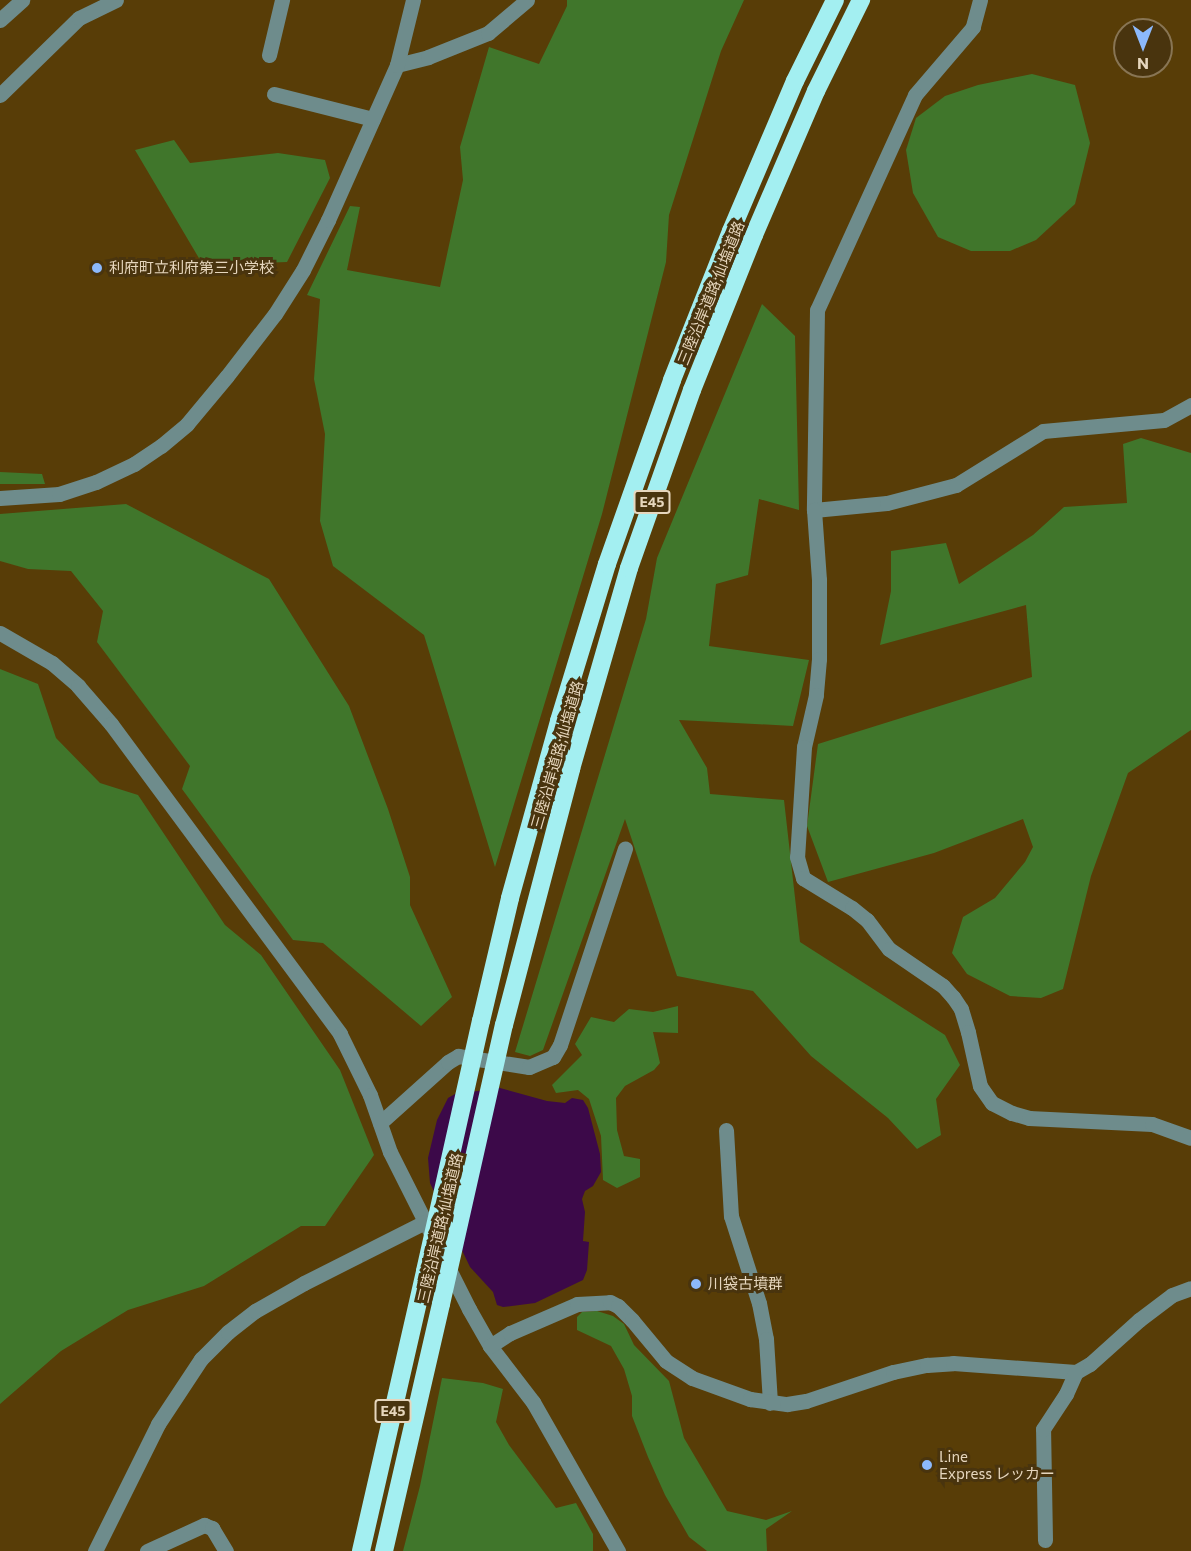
<!DOCTYPE html>
<html>
<head>
<meta charset="utf-8">
<style>
	body { margin:0 }
	#map { position:relative; width:1191px; height:1551px; overflow:hidden; background:#583d07; font-family:Commissioner,"Noto Sans JP",sans-serif }
	div>[style] { position:absolute }
	.green>* { inset:0; background:#40762b }
	.water>* { inset:0; background:#3c0949 }
	.minor>* { height:15px; margin:-7.5px; padding:0 7.5px; transform-origin:7.5px; border-radius:7.5px; background:#6e8c8c }
	.highway>* { height:18px; margin:-9px; padding:0 9px; transform-origin:9px; border-radius:9px; background:#a3eff1 }
	.highway-bridge>* { height:18px; margin:-9px; padding:0 9px; transform-origin:9px; border-radius:9px; background:#a3eff1 }
	.dots>* { width:16px; height:16px; translate:-50% -50%; box-sizing:border-box; border:3px solid #49340e; border-radius:50% }
	span { translate:-50% -50%; white-space:nowrap; text-align:center; line-height:1.15; -webkit-text-stroke:6px #49340e; paint-order:stroke }
	.shield-label span { padding:2px 4px; background:#49340e; border:2px solid; border-radius:4px; -webkit-text-stroke-width:0 }
	.shield-label { font-size:14px; color:#e6d6bd; font-weight:700 }
	.poi-label { font-size:15px; color:#e6d6bd }
	.left { translate:0 -50%; text-align:left }
	.street-label { font-size:15px; color:#e6d6bd }
	.north { position:absolute; left:1113px; top:18px; width:60px; height:60px; box-sizing:border-box; background:#49340e; border:2px solid #887554; border-radius:50%; rotate:180deg; font-size:16px; font-weight:700; line-height:24px; text-align:center; color:#e6d6bd }
	.north::after { content:''; display:block; margin:auto; width:21px; height:27px; background:#8cb9fc; clip-path:polygon(50% 0,100% 100%,50% 72%,0 100%) }
</style>
</head>
<body>
<div id="map">
	<div class="green">
		<div style="clip-path:polygon(567px 0,744px 0,721px 51px,669px 215px,666px 262px,602px 514px,495px 867px,424px 635px,333px 566px,320px 521px,325px 434px,314px 379px,320px 299px,307px 295px,350px 206px,360px 207px,347px 270px,440px 287px,463px 180px,460px 147px,489px 47px,539px 64px,567px 6px)"></div>
		<div style="clip-path:polygon(1032px 74px,1075px 85px,1090px 143px,1075px 204px,1036px 240px,1010px 251px,971px 251px,938px 237px,913px 193px,906px 150px,916px 118px,945px 96px,978px 85px)"></div>
		<div style="clip-path:polygon(174px 140px,190px 163px,278px 153px,325px 160px,330px 178px,287px 262px,203px 265px,135px 150px)"></div>
		<div style="clip-path:polygon(762px 304px,795px 336px,799px 510px,759px 499px,748px 575px,716px 584px,709px 646px,809px 660px,793px 726px,679px 720px,707px 768px,710px 794px,784px 800px,800px 942px,945px 1035px,960px 1065px,936px 1099px,941px 1135px,917px 1149px,888px 1118px,811px 1056px,753px 991px,677px 976px,625px 819px,543px 1050px,530px 1056px,515px 1052px,646px 619px,657px 558px)"></div>
		<div style="clip-path:polygon(1141px 438px,1191px 453px,1191px 730px,1128px 773px,1091px 876px,1063px 989px,1041px 998px,1010px 996px,967px 974px,952px 953px,963px 917px,995px 898px,1025px 862px,1033px 847px,1023px 819px,934px 853px,828px 882px,807px 826px,818px 744px,1032px 677px,1026px 605px,880px 645px,891px 591px,891px 551px,946px 543px,959px 584px,1033px 535px,1064px 507px,1127px 503px,1123px 444px)"></div>
		<div style="clip-path:polygon(0 472px,42px 474px,45px 484px,0 484px)"></div>
		<div style="clip-path:polygon(126px 504px,269px 579px,349px 706px,388px 809px,410px 877px,410px 905px,452px 997px,421px 1026px,323px 943px,293px 940px,182px 789px,190px 766px,97px 642px,103px 611px,71px 571px,28px 569px,0 561px,0 514px)"></div>
		<div style="clip-path:polygon(0 669px,38px 684px,56px 738px,100px 783px,138px 795px,225px 925px,261px 955px,340px 1070px,374px 1155px,325px 1226px,301px 1226px,204px 1286px,128px 1310px,61px 1351px,0 1404px)"></div>
		<div style="clip-path:polygon(678px 1006px,678px 1033px,653px 1032px,660px 1063px,654px 1070px,625px 1086px,616px 1098px,617px 1130px,624px 1156px,640px 1159px,640px 1177px,617px 1188px,603px 1180px,601px 1136px,589px 1099px,578px 1090px,556px 1093px,552px 1085px,582px 1055px,575px 1044px,591px 1017px,614px 1022px,629px 1009px,653px 1012px)"></div>
		<div style="clip-path:polygon(597px 1311px,613px 1316px,624px 1324px,634px 1345px,669px 1381px,684px 1438px,727px 1511px,766px 1520px,792px 1511px,766px 1529px,767px 1551px,707px 1551px,689px 1537px,665px 1495px,648px 1457px,632px 1416px,632px 1396px,624px 1369px,611px 1346px,577px 1330px,577px 1317px,582px 1312px)"></div>
		<div style="clip-path:polygon(442px 1378px,483px 1383px,503px 1389px,496px 1422px,509px 1445px,556px 1508px,576px 1503px,593px 1534px,593px 1551px,403px 1551px,420px 1486px)"></div>
	</div>
	<div class="water">
		<div style="clip-path:polygon(500px 1088px,547px 1101px,565px 1103px,572px 1098px,583px 1100px,588px 1108px,600px 1154px,601px 1172px,593px 1186px,585px 1191px,582px 1199px,585px 1212px,583px 1241px,589px 1242px,587px 1270px,583px 1280px,535px 1303px,503px 1307px,497px 1305px,493px 1292px,470px 1267px,430px 1183px,428px 1158px,437px 1120px,448px 1098px,455px 1094px)"></div>
	</div>
	<div class="minor">
		<div style="left:980px;top:0;width:28px;rotate:105deg"></div>
		<div style="left:973px;top:27px;width:89px;rotate:130.5deg"></div>
		<div style="left:915px;top:95px;width:236px;rotate:114.5deg"></div>
		<div style="left:817px;top:310px;width:200px;rotate:90.9deg"></div>
		<div style="left:814px;top:510px;width:73px;rotate:-5.5deg"></div>
		<div style="left:887px;top:503px;width:71px;rotate:-14.6deg"></div>
		<div style="left:956px;top:485px;width:102px;rotate:-31.8deg"></div>
		<div style="left:1043px;top:431px;width:121px;rotate:-5.2deg"></div>
		<div style="left:1164px;top:420px;width:31px;rotate:-29deg"></div>
		<div style="left:0;top:20px;width:30px;rotate:-42deg"></div>
		<div style="left:269px;top:55px;width:57px;rotate:-76.7deg"></div>
		<div style="left:397px;top:65px;width:32px;rotate:-14deg"></div>
		<div style="left:428px;top:57px;width:65px;rotate:-21.8deg"></div>
		<div style="left:488px;top:33px;width:51px;rotate:-40.2deg"></div>
		<div style="left:274px;top:94px;width:102px;rotate:14.2deg"></div>
		<div style="left:0;top:95px;width:110px;rotate:-44.3deg"></div>
		<div style="left:79px;top:18px;width:41px;rotate:-25.9deg"></div>
		<div style="left:0;top:498px;width:59px;rotate:-3.9deg"></div>
		<div style="left:59px;top:494px;width:39px;rotate:-18deg"></div>
		<div style="left:96px;top:482px;width:42px;rotate:-25.3deg"></div>
		<div style="left:134px;top:464px;width:32px;rotate:-34deg"></div>
		<div style="left:161px;top:446px;width:34px;rotate:-40deg"></div>
		<div style="left:187px;top:424px;width:62px;rotate:-50.2deg"></div>
		<div style="left:227px;top:376px;width:78px;rotate:-52.3deg"></div>
		<div style="left:275px;top:314px;width:52px;rotate:-57.5deg"></div>
		<div style="left:303px;top:270px;width:56px;rotate:-63.4deg"></div>
		<div style="left:328px;top:220px;width:170px;rotate:-66deg"></div>
		<div style="left:397px;top:65px;width:67px;rotate:-76.2deg"></div>
		<div style="left:814px;top:510px;width:70px;rotate:85.9deg"></div>
		<div style="left:819px;top:580px;width:79px;rotate:90deg"></div>
		<div style="left:819px;top:659px;width:36px;rotate:95deg"></div>
		<div style="left:816px;top:695px;width:53px;rotate:103deg"></div>
		<div style="left:804px;top:747px;width:110px;rotate:93.6deg"></div>
		<div style="left:797px;top:857px;width:22px;rotate:74deg"></div>
		<div style="left:803px;top:878px;width:57px;rotate:31.5deg"></div>
		<div style="left:852px;top:908px;width:19px;rotate:39deg"></div>
		<div style="left:867px;top:920px;width:36px;rotate:53deg"></div>
		<div style="left:889px;top:949px;width:65px;rotate:34.4deg"></div>
		<div style="left:943px;top:986px;width:15px;rotate:48deg"></div>
		<div style="left:953px;top:997px;width:14px;rotate:56deg"></div>
		<div style="left:961px;top:1009px;width:24px;rotate:73deg"></div>
		<div style="left:968px;top:1032px;width:55px;rotate:77.5deg"></div>
		<div style="left:980px;top:1086px;width:21px;rotate:55deg"></div>
		<div style="left:992px;top:1103px;width:22px;rotate:27deg"></div>
		<div style="left:1012px;top:1113px;width:18px;rotate:16deg"></div>
		<div style="left:1029px;top:1118px;width:123px;rotate:2.8deg"></div>
		<div style="left:1152px;top:1124px;width:41px;rotate:19.7deg"></div>
		<div style="left:0;top:633px;width:60px;rotate:30deg"></div>
		<div style="left:52px;top:663px;width:35px;rotate:41deg"></div>
		<div style="left:78px;top:686px;width:50px;rotate:49deg"></div>
		<div style="left:111px;top:724px;width:385px;rotate:53.5deg"></div>
		<div style="left:340px;top:1034px;width:68px;rotate:63.8deg"></div>
		<div style="left:370px;top:1095px;width:60px;rotate:70.7deg"></div>
		<div style="left:390px;top:1152px;width:176px;rotate:63.3deg"></div>
		<div style="left:469px;top:1309px;width:43px;rotate:60.4deg"></div>
		<div style="left:490px;top:1346px;width:71px;rotate:52.5deg"></div>
		<div style="left:533px;top:1402px;width:172px;rotate:60.3deg"></div>
		<div style="left:380px;top:1123px;width:91px;rotate:-41.9deg"></div>
		<div style="left:448px;top:1062px;width:12px;rotate:-31deg"></div>
		<div style="left:458px;top:1056px;width:72px;rotate:8.8deg"></div>
		<div style="left:529px;top:1067px;width:26px;rotate:-23deg"></div>
		<div style="left:553px;top:1057px;width:14px;rotate:-60deg"></div>
		<div style="left:560px;top:1045px;width:207px;rotate:-71.7deg"></div>
		<div style="left:726px;top:1130px;width:86px;rotate:86.7deg"></div>
		<div style="left:731px;top:1216px;width:91px;rotate:72.2deg"></div>
		<div style="left:759px;top:1303px;width:37px;rotate:79deg"></div>
		<div style="left:766px;top:1339px;width:64px;rotate:86.4deg"></div>
		<div style="left:490px;top:1346px;width:24px;rotate:-33deg"></div>
		<div style="left:510px;top:1333px;width:73px;rotate:-23.4deg"></div>
		<div style="left:577px;top:1304px;width:33px;rotate:-3deg"></div>
		<div style="left:610px;top:1302px;width:9px;rotate:27deg"></div>
		<div style="left:618px;top:1306px;width:20px;rotate:45deg"></div>
		<div style="left:632px;top:1320px;width:53px;rotate:50.3deg"></div>
		<div style="left:666px;top:1361px;width:31px;rotate:33deg"></div>
		<div style="left:692px;top:1378px;width:62px;rotate:19.9deg"></div>
		<div style="left:750px;top:1399px;width:37px;rotate:8deg"></div>
		<div style="left:787px;top:1404px;width:19px;rotate:-9deg"></div>
		<div style="left:806px;top:1401px;width:92px;rotate:-18.4deg"></div>
		<div style="left:893px;top:1372px;width:35px;rotate:-12deg"></div>
		<div style="left:927px;top:1365px;width:26px;rotate:-4deg"></div>
		<div style="left:953px;top:1363px;width:123px;rotate:4.2deg"></div>
		<div style="left:1076px;top:1372px;width:16px;rotate:-30deg"></div>
		<div style="left:1090px;top:1364px;width:66px;rotate:-41.9deg"></div>
		<div style="left:1139px;top:1320px;width:41px;rotate:-37.1deg"></div>
		<div style="left:1172px;top:1295px;width:20px;rotate:-20deg"></div>
		<div style="left:1045px;top:1540px;width:111px;rotate:-91deg"></div>
		<div style="left:1043px;top:1429px;width:42px;rotate:-56.7deg"></div>
		<div style="left:1066px;top:1394px;width:24px;rotate:-66deg"></div>
		<div style="left:95px;top:1551px;width:142px;rotate:-63.6deg"></div>
		<div style="left:158px;top:1424px;width:78px;rotate:-56.5deg"></div>
		<div style="left:201px;top:1359px;width:38px;rotate:-45deg"></div>
		<div style="left:228px;top:1332px;width:34px;rotate:-38deg"></div>
		<div style="left:255px;top:1311px;width:56px;rotate:-29.7deg"></div>
		<div style="left:304px;top:1283px;width:136px;rotate:-26.8deg"></div>
		<div style="left:147px;top:1551px;width:63px;rotate:-24.5deg"></div>
		<div style="left:204px;top:1525px;width:9px;rotate:21deg"></div>
		<div style="left:212px;top:1528px;width:27px;rotate:59deg"></div>
	</div>
	<div class="highway">
		<div style="left:481px;top:1021px;width:126px;rotate:-76.7deg"></div>
		<div style="left:510px;top:898px;width:184px;rotate:-74.5deg"></div>
		<div style="left:559px;top:721px;width:164px;rotate:-73deg"></div>
		<div style="left:607px;top:564px;width:195px;rotate:-70.5deg"></div>
		<div style="left:672px;top:380px;width:160px;rotate:-68.4deg"></div>
		<div style="left:731px;top:231px;width:163px;rotate:-66.9deg"></div>
		<div style="left:795px;top:81px;width:90px;rotate:-63.7deg"></div>
		<div style="left:504px;top:1025px;width:265px;rotate:-75.3deg"></div>
		<div style="left:571px;top:769px;width:209px;rotate:-73.9deg"></div>
		<div style="left:629px;top:568px;width:189px;rotate:-70.5deg"></div>
		<div style="left:692px;top:390px;width:167px;rotate:-68.2deg"></div>
		<div style="left:754px;top:235px;width:157px;rotate:-66.7deg"></div>
		<div style="left:816px;top:91px;width:102px;rotate:-63.7deg"></div>
		<div style="left:361px;top:1551px;width:287px;rotate:-77.1deg"></div>
		<div style="left:384px;top:1551px;width:253px;rotate:-77deg"></div>
	</div>
	<div class="highway-bridge">
		<div style="left:425px;top:1271px;width:256px;rotate:-77.4deg"></div>
		<div style="left:441px;top:1304px;width:286px;rotate:-77.3deg"></div>
	</div>
	<div class="dots">
		<div style="left:97px;top:268px;background:#8cb9fc"></div>
		<div style="left:696px;top:1284px;background:#8cb9fc"></div>
		<div style="left:927px;top:1465px;background:#8cb9fc"></div>
	</div>
	<div class="shield-label">
		<span style="left:652px;top:502px">E45</span>
		<span style="left:393px;top:1411px">E45</span>
	</div>
	<div class="poi-label">
		<span class="left" style="left:109px;top:268px">利府町立利府第三小学校</span>
		<span class="left" style="left:708px;top:1284px">川袋古墳群</span>
		<span class="left" style="left:939px;top:1465px">Line<br>Express レッカー</span>
	</div>
	<div class="street-label">
		<span style="left:711px;top:293px;rotate:-68deg">三陸沿岸道路;仙塩道路</span>
		<span style="left:557px;top:755px;rotate:-74deg">三陸沿岸道路;仙塩道路</span>
		<span style="left:440px;top:1228px;rotate:-77deg">三陸沿岸道路;仙塩道路</span>
	</div>
	<div class="north">N</div>
</div>
</body>
</html>
